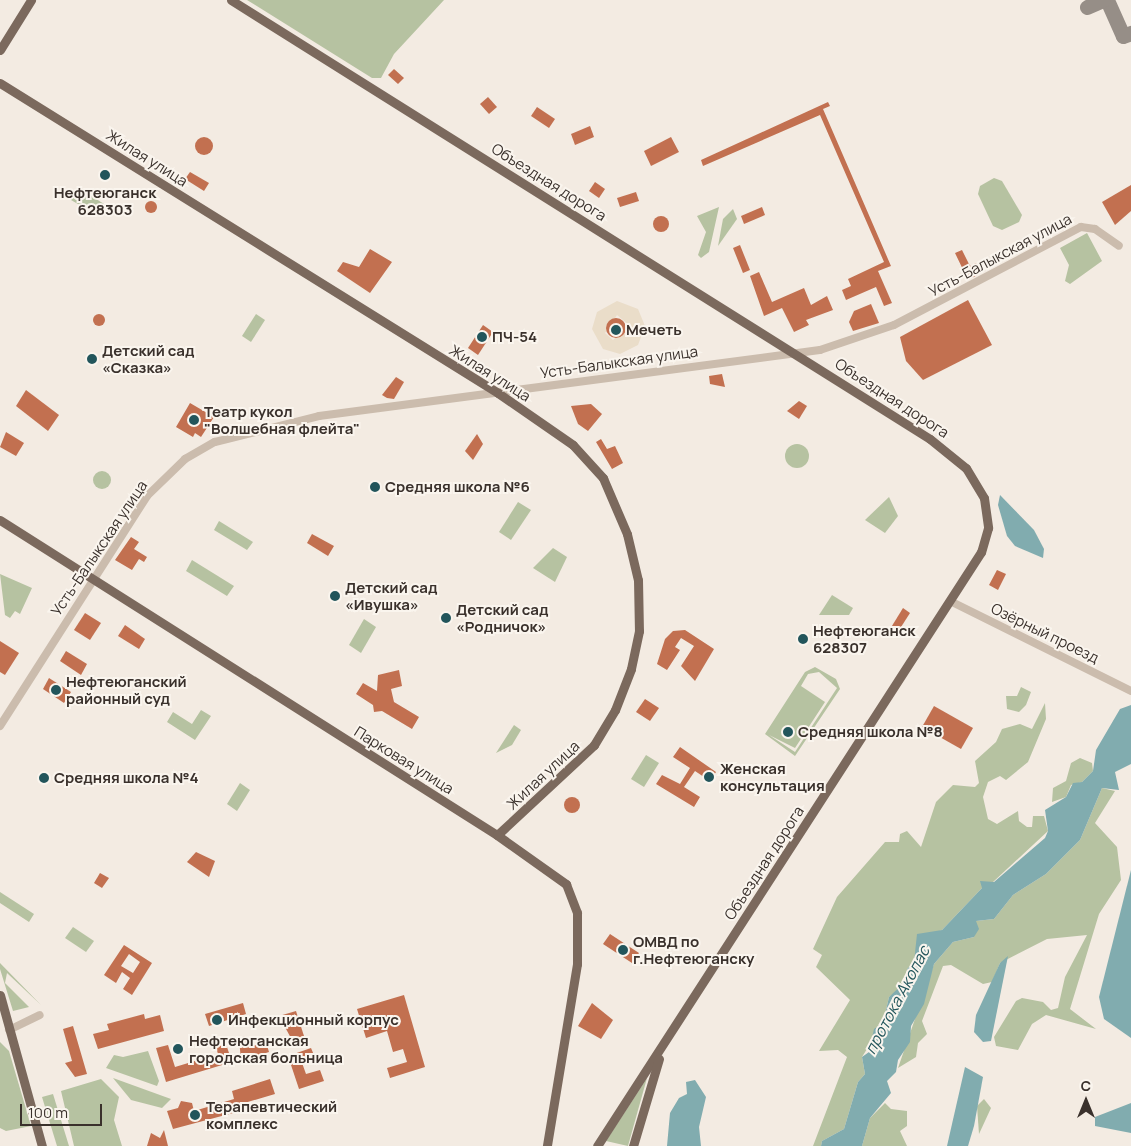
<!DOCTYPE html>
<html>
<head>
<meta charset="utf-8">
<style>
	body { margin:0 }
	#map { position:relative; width:1131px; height:1146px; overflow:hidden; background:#f3ebe2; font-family:Manrope,sans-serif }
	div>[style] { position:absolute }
	.green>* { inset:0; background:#b6c2a1 }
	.round { border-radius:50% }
	.plaza>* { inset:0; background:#eaddc9 }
	.water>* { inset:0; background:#81acaf }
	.taxiway>* { height:15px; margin:-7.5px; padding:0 7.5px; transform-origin:7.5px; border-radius:7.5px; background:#968e87 }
	.building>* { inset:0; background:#c27050 }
	.minor>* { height:8px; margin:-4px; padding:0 4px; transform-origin:4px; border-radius:4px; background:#cbbcad }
	.major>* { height:9px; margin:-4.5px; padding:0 4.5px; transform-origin:4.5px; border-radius:4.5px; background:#7b695d }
	.dots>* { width:14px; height:14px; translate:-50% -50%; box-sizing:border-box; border:2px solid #faf5ee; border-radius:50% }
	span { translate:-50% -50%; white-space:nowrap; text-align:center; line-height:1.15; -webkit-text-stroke:4px #faf5ee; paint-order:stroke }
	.street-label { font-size:15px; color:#3a312c }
	.poi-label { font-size:15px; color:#3a312c; font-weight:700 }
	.left { translate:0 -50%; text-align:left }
	.water-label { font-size:16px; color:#22555b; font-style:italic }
	.north { position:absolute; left:1061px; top:1076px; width:50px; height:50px; -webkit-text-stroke:4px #faf5ee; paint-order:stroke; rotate:0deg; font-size:14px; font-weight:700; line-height:20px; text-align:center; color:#3a312c }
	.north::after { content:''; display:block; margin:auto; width:18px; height:22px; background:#3a312c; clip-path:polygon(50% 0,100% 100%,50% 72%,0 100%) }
	.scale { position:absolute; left:20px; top:1104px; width:82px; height:22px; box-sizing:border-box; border:2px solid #3a312c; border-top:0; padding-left:6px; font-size:15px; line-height:18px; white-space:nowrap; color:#3a312c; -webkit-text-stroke:4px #faf5ee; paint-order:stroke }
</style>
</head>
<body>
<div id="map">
	<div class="green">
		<div style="clip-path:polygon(247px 0,444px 0,394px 54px,381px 78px,372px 78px)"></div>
		<div style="clip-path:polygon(994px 178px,1002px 181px,1022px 215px,1019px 222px,1002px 230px,993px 226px,978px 194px,980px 186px)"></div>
		<div style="clip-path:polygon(79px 188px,104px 204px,97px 215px,71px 200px)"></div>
		<div style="clip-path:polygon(719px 207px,709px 252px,701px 258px,698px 255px,706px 232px,697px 216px)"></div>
		<div style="clip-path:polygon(733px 209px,737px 219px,718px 246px,723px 219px)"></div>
		<div style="clip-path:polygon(1087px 233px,1102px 261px,1070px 284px,1065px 281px,1069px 265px,1060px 248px)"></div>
		<div style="clip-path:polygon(256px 314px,265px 320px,251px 342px,242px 336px)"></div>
		<div class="round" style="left:785px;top:444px;width:24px;height:24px"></div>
		<div class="round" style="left:93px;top:471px;width:18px;height:18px"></div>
		<div style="clip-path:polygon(889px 497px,898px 516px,885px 533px,865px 520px)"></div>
		<div style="clip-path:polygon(518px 502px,531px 510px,511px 540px,499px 532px)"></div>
		<div style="clip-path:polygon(219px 521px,253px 542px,247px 550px,214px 530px)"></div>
		<div style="clip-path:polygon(553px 548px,567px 557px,555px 582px,533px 568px)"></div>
		<div style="clip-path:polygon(192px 560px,234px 586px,227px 596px,186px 571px)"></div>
		<div style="clip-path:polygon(0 574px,32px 588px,20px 614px,15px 611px,10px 618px,5px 615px)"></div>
		<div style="clip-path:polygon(832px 595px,853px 608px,849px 615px,819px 615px)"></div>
		<div style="clip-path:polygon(364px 619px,376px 627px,361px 653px,349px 645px)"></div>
		<div style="clip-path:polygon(evenodd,815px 667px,836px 679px,840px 689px,795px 756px,765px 734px,805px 672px,815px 667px,819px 672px,837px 688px,795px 752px,769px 735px,795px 748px,825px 702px,801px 686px,808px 674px,819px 672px)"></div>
		<div style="clip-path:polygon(1021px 687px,1031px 692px,1026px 705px,1019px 712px,1007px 709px,1006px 696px,1017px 696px)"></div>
		<div style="clip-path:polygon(1045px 703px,1046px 719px,1028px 762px,1006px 780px,1000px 776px,988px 782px,983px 797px,988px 819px,997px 824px,1018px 811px,1019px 821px,1027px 827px,1032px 827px,1033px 816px,1044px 816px,1048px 831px,993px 882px,982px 888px,942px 930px,918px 940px,914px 962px,907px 969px,909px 982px,889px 997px,883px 1023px,862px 1057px,865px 1074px,858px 1082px,844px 1129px,822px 1141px,821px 1146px,813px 1146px,847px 1057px,838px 1050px,819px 1051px,850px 1000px,816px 967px,822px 955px,813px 949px,837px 897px,885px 842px,899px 842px,900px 834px,907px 831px,921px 847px,936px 802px,953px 785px,975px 787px,979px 783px,975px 761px,996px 742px,1002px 729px,1020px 724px,1032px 729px)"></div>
		<div style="clip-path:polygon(201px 710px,211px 716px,195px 740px,167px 722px,173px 712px,192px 724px)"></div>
		<div style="clip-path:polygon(514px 725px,521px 730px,512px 745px,496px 753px)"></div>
		<div style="clip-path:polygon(646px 755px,659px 763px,644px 787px,631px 779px)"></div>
		<div style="clip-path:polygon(1080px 758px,1092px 763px,1093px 771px,1082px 782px,1071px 785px,1066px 797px,1052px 802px,1053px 788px,1066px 781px,1071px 763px)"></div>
		<div style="clip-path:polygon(240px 783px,250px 790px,237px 811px,227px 804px)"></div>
		<div style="clip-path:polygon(1102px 788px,1115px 791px,1095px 823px,1117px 847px,1121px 880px,1099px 914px,1070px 1009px,1096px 1029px,1046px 1015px,1032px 1024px,1018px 1050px,996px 1046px,994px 1037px,1016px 1001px,1022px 998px,1043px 1002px,1051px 1010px,1058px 1008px,1065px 977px,1087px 935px,1047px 939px,1000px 963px,992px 982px,983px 984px,951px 965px,943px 966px,922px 1021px,927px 1034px,918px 1043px,916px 1057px,898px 1068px,934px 964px,953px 942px,974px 937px,976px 921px,994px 919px,1013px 895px,1046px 874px,1080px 840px)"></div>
		<div style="clip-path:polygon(0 892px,34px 914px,29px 922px,0 903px)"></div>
		<div style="clip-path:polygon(73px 927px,94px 941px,86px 952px,65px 938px)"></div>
		<div style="clip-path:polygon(0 963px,41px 1005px,7px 973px,5px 983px,29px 1007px,13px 1011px,0 969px)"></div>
		<div style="clip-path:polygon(0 1042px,9px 1051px,31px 1126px,6px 1131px,0 1128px)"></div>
		<div style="clip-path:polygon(148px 1051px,159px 1081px,157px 1086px,106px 1068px,114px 1055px,123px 1057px)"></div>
		<div style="clip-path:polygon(113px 1078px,171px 1099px,162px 1108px,131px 1100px)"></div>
		<div style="clip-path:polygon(647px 1078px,628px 1146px,606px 1141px)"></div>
		<div style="clip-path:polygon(101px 1079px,119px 1097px,114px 1120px,122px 1146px,74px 1146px,61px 1091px)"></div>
		<div style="clip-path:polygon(53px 1094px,69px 1146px,57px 1146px,42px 1097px)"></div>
		<div style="clip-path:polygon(984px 1099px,991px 1108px,979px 1134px,977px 1106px)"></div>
		<div style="clip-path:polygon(885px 1103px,891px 1109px,907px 1111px,907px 1126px,900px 1131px,907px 1146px,862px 1146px,870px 1118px)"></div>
	</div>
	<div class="plaza">
		<div style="clip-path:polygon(evenodd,617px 301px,638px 309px,645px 326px,638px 345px,620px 354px,603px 349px,592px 329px,597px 312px,617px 301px,617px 315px,629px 325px,613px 340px,605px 333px,617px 315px)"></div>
	</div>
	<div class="water">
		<div style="clip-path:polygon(1000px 495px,1034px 530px,1044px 549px,1043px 558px,1015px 546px,1007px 536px,998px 505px)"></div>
		<div style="clip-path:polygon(1131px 705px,1131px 764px,1115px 772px,1119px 790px,1102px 788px,1080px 840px,1046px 874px,1013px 895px,994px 919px,976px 921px,979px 929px,974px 937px,953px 942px,934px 964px,924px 1004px,911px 1026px,910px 1042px,898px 1060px,896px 1072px,887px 1081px,891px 1093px,870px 1118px,862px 1146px,821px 1146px,822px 1141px,844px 1129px,858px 1082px,865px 1074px,862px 1057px,869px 1052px,874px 1029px,883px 1023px,889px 997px,910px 977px,907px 969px,914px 962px,917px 934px,942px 930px,982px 888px,980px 881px,994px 882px,1045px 838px,1048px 831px,1045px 810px,1066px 797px,1073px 783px,1082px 782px,1093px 771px,1096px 750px,1120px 709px)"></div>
		<div style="clip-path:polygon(1131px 870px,1131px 1038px,1104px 1019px,1099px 997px)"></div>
		<div style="clip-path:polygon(1008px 956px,991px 1041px,983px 1042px,974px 1032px,976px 1015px,1000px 963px)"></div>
		<div style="clip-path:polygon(965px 1067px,983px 1077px,974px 1126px,968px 1146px,947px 1146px)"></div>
		<div style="clip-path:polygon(695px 1080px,706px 1097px,699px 1127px,701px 1146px,667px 1146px,670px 1113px,679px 1098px,687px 1094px,686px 1082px)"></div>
		<div style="clip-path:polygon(1131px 1103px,1131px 1133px,1095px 1126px,1095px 1117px)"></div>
	</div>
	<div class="taxiway">
		<div style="left:1107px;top:0;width:39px;rotate:66deg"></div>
		<div style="left:1123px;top:36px;width:9px;rotate:-21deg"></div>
		<div style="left:1087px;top:7px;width:17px;rotate:-24deg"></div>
	</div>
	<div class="building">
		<div style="clip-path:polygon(394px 69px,404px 78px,398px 84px,388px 75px)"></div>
		<div style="clip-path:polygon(488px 97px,497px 107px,489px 114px,480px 104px)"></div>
		<div style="clip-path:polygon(828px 102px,830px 106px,823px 109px,891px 266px,878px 271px,892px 303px,884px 306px,876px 287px,846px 300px,842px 290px,851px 286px,848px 279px,884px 262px,820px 115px,703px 166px,701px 160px)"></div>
		<div style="clip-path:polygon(537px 107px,555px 119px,549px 128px,531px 116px)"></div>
		<div style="clip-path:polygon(590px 126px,594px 137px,575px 145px,571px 134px)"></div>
		<div style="clip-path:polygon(671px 137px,679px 152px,651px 166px,644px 151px)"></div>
		<div class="round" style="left:195px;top:137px;width:18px;height:18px"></div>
		<div style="clip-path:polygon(190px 172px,209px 183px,204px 191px,185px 179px)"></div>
		<div style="clip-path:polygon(595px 182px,605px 189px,599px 198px,589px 191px)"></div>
		<div style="clip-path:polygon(1131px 185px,1131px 211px,1115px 225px,1102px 202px)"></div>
		<div style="clip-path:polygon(636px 192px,639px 201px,620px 207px,617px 198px)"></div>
		<div class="round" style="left:145px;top:201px;width:12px;height:12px"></div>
		<div style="clip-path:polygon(762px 207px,765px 215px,744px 224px,741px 216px)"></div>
		<div class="round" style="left:653px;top:216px;width:16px;height:16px"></div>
		<div style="clip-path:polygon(740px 245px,750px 270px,743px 273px,733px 248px)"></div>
		<div style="clip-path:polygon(370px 249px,392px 262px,370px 293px,337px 271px,343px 262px,359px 267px)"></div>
		<div style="clip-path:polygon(962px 250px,970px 266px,976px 263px,981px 273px,968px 280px,955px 253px)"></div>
		<div style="clip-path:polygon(759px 272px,772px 302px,804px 288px,811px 305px,827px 296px,833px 310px,806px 320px,809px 325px,794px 332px,782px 308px,764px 316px,750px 276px)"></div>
		<div style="clip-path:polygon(968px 300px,992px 345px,923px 380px,906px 361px,900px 337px)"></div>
		<div style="clip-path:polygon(871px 304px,879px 323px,853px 331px,849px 322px,854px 311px)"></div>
		<div class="round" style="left:93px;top:314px;width:12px;height:12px"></div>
		<div class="round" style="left:606px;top:318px;width:20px;height:20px"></div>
		<div style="clip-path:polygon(483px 325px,493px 332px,478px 355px,468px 348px)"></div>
		<div style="clip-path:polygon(722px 374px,725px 387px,710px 384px,709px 376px)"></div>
		<div style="clip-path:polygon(396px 377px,404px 382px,394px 399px,387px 398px,382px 395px)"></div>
		<div style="clip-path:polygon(26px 390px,59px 415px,48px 431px,16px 406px)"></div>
		<div style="clip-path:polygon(799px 401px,807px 406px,799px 419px,787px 411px)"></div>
		<div style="clip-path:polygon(190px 403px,214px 417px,201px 437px,195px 433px,193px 437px,176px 427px)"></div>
		<div style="clip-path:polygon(591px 404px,602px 414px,588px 431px,578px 424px,571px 406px)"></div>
		<div style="clip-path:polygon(6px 432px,24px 443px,16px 456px,0 447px)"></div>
		<div style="clip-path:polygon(477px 434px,483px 444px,473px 460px,465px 451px)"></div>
		<div style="clip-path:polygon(601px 439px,607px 449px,615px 446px,623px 463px,612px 469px,596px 442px)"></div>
		<div style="clip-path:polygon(312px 534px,334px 546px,328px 556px,307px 543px)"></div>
		<div style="clip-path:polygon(131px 537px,139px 542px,134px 549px,147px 557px,144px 562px,139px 559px,132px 570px,115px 560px)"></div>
		<div style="clip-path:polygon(997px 570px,1006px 574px,998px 590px,989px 585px)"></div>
		<div style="clip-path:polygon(903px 608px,910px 613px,894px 638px,887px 634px)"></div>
		<div style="clip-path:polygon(85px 613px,101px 623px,90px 640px,74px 630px)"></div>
		<div style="clip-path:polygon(125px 625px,145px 639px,139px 649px,118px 636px)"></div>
		<div style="clip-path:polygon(685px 630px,714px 649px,695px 681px,681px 666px,694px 646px,681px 638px,675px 647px,680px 650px,667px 670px,657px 664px,665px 639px,673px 631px)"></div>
		<div style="clip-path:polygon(0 641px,19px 653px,5px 675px,0 672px)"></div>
		<div style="clip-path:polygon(66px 651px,87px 664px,81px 675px,60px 661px)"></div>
		<div style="clip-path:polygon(399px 670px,402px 686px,391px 689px,394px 702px,419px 717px,412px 729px,382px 711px,374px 712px,373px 705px,356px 694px,363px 683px,377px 691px,378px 675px)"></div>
		<div style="clip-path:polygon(49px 678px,71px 692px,64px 703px,43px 689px)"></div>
		<div style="clip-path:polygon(645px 699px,659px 708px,650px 721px,636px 712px)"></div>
		<div style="clip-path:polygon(934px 706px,973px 728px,961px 749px,922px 727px)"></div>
		<div style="clip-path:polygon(680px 747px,716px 772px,710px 781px,695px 771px,684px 787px,700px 797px,694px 807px,656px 784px,662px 775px,680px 784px,690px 768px,673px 757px)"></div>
		<div class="round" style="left:564px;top:797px;width:16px;height:16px"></div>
		<div style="clip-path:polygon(196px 852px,215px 861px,209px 877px,187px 862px)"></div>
		<div style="clip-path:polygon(100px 873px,109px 878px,102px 888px,94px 883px)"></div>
		<div style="clip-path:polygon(610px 934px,639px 953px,632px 963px,603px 944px)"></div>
		<div style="clip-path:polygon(evenodd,124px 945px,152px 963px,132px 995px,123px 989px,130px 978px,122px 972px,116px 983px,104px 975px,124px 945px,129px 954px,140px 962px,133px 973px,121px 966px,129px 954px)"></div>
		<div style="clip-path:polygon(404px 995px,425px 1067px,390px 1078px,387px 1068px,407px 1062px,403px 1049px,393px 1052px,387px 1031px,366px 1038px,357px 1009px)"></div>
		<div style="clip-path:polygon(243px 1003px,246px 1014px,209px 1026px,205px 1014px)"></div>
		<div style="clip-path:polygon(592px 1003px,613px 1020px,601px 1039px,578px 1026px)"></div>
		<div style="clip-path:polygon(296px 1011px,304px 1036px,292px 1040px,279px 1016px)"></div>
		<div style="clip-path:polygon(144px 1014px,145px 1019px,160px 1015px,164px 1031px,98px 1049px,93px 1034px,109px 1030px,107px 1024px)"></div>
		<div style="clip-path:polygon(73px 1026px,87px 1074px,75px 1077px,65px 1063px,72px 1061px,63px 1029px)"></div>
		<div style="clip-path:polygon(246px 1036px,249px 1047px,266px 1042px,269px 1052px,241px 1061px,239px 1038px)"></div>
		<div style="clip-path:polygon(226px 1044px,232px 1062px,166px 1082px,156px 1048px,168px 1045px,175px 1067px,218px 1054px,216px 1047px)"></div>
		<div style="clip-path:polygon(311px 1048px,314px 1055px,301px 1060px,306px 1074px,320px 1070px,324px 1081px,299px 1089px,288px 1056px)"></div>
		<div style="clip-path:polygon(270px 1079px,275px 1094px,231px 1107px,233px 1113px,173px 1129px,167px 1111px,178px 1108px,181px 1101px,192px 1103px,194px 1111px,234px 1099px,232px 1091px)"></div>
		<div style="clip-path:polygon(164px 1130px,168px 1146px,147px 1146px,151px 1133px,160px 1138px)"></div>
	</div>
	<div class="minor">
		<div style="left:950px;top:601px;width:202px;rotate:26.4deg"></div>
		<div style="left:0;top:726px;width:273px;rotate:-57.4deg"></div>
		<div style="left:147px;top:496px;width:53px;rotate:-44.2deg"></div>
		<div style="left:185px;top:459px;width:34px;rotate:-30deg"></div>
		<div style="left:215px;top:442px;width:107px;rotate:-14deg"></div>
		<div style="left:319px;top:416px;width:505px;rotate:-7.5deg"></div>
		<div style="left:820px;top:350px;width:78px;rotate:-18.7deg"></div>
		<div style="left:894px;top:325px;width:211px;rotate:-27.7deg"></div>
		<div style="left:1081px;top:227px;width:14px;rotate:8deg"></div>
		<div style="left:1095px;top:229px;width:29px;rotate:35deg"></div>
		<div style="left:9px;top:1030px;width:34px;rotate:-26deg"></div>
	</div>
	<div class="major">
		<div style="left:231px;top:0;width:825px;rotate:32.13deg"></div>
		<div style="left:930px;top:439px;width:46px;rotate:38.9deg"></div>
		<div style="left:966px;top:468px;width:35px;rotate:59deg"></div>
		<div style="left:984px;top:498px;width:30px;rotate:82deg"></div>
		<div style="left:988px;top:528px;width:25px;rotate:106deg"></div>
		<div style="left:981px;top:552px;width:707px;rotate:122.88deg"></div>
		<div style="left:0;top:50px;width:59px;rotate:-58.2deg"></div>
		<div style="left:0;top:83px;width:587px;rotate:31.9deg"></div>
		<div style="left:498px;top:393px;width:91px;rotate:34.7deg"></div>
		<div style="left:573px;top:445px;width:45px;rotate:47.7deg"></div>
		<div style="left:603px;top:478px;width:61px;rotate:66.8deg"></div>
		<div style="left:627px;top:534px;width:47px;rotate:76.6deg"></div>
		<div style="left:638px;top:580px;width:51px;rotate:88.9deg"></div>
		<div style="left:639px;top:631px;width:39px;rotate:102deg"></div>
		<div style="left:631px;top:669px;width:44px;rotate:111.3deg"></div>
		<div style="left:615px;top:710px;width:41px;rotate:121deg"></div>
		<div style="left:594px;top:745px;width:132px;rotate:137.1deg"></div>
		<div style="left:0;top:520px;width:588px;rotate:32.37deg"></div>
		<div style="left:497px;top:835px;width:85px;rotate:35.4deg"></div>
		<div style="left:566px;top:884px;width:31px;rotate:69deg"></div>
		<div style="left:577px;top:913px;width:51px;rotate:90deg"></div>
		<div style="left:577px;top:964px;width:184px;rotate:99.4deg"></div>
		<div style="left:0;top:995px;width:157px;rotate:74.5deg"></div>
		<div style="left:633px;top:1146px;width:91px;rotate:-73.4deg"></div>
	</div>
	<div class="dots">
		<div style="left:105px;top:175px;background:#22555b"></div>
		<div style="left:616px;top:330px;background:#22555b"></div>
		<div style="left:482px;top:337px;background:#22555b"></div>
		<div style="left:92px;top:359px;background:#22555b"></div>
		<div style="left:194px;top:420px;background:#22555b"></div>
		<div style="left:375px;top:487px;background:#22555b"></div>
		<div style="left:335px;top:596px;background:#22555b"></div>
		<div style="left:446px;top:618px;background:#22555b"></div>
		<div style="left:803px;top:639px;background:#22555b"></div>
		<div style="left:56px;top:690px;background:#22555b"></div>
		<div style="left:788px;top:732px;background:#22555b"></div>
		<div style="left:709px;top:777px;background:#22555b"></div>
		<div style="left:44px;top:778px;background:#22555b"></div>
		<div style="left:623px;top:950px;background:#22555b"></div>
		<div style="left:217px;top:1020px;background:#22555b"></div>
		<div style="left:178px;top:1049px;background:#22555b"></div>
		<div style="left:195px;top:1115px;background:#22555b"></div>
	</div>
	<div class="street-label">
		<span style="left:147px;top:158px;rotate:32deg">Жилая улица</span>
		<span style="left:549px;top:182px;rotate:32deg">Объездная дорога</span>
		<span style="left:1000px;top:255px;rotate:-28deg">Усть-Балыкская улица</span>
		<span style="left:619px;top:362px;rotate:-8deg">Усть-Балыкская улица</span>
		<span style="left:490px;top:373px;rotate:32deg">Жилая улица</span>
		<span style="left:892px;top:398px;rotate:33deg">Объездная дорога</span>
		<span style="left:99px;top:548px;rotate:-56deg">Усть-Балыкская улица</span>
		<span style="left:1045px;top:633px;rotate:26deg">Озёрный проезд</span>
		<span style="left:404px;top:760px;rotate:32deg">Парковая улица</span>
		<span style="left:543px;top:775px;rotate:-43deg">Жилая улица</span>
		<span style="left:764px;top:863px;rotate:-57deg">Объездная дорога</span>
	</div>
	<div class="poi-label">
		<span style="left:105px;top:201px">Нефтеюганск<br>628303</span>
		<span class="left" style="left:626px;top:330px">Мечеть</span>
		<span class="left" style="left:492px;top:337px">ПЧ-54</span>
		<span class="left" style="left:102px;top:359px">Детский сад<br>«Сказка»</span>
		<span class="left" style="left:204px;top:420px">Театр кукол<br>"Волшебная флейта"</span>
		<span class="left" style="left:385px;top:487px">Средняя школа №6</span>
		<span class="left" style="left:345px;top:596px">Детский сад<br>«Ивушка»</span>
		<span class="left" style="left:456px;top:618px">Детский сад<br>«Родничок»</span>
		<span class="left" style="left:813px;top:639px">Нефтеюганск<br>628307</span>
		<span class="left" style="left:66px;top:690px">Нефтеюганский<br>районный суд</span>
		<span class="left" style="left:798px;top:732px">Средняя школа №8</span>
		<span class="left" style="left:720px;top:777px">Женская<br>консультация</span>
		<span class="left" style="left:54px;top:778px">Средняя школа №4</span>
		<span class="left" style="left:633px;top:950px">ОМВД по<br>г.Нефтеюганску</span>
		<span class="left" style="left:228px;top:1020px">Инфекционный корпус</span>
		<span class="left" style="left:189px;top:1049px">Нефтеюганская<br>городская больница</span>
		<span class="left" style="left:206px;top:1115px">Терапевтический<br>комплекс</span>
	</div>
	<div class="water-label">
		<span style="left:897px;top:1000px;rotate:-62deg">протока Акопас</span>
	</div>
	<div class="north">С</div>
	<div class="scale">100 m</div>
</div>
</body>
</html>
